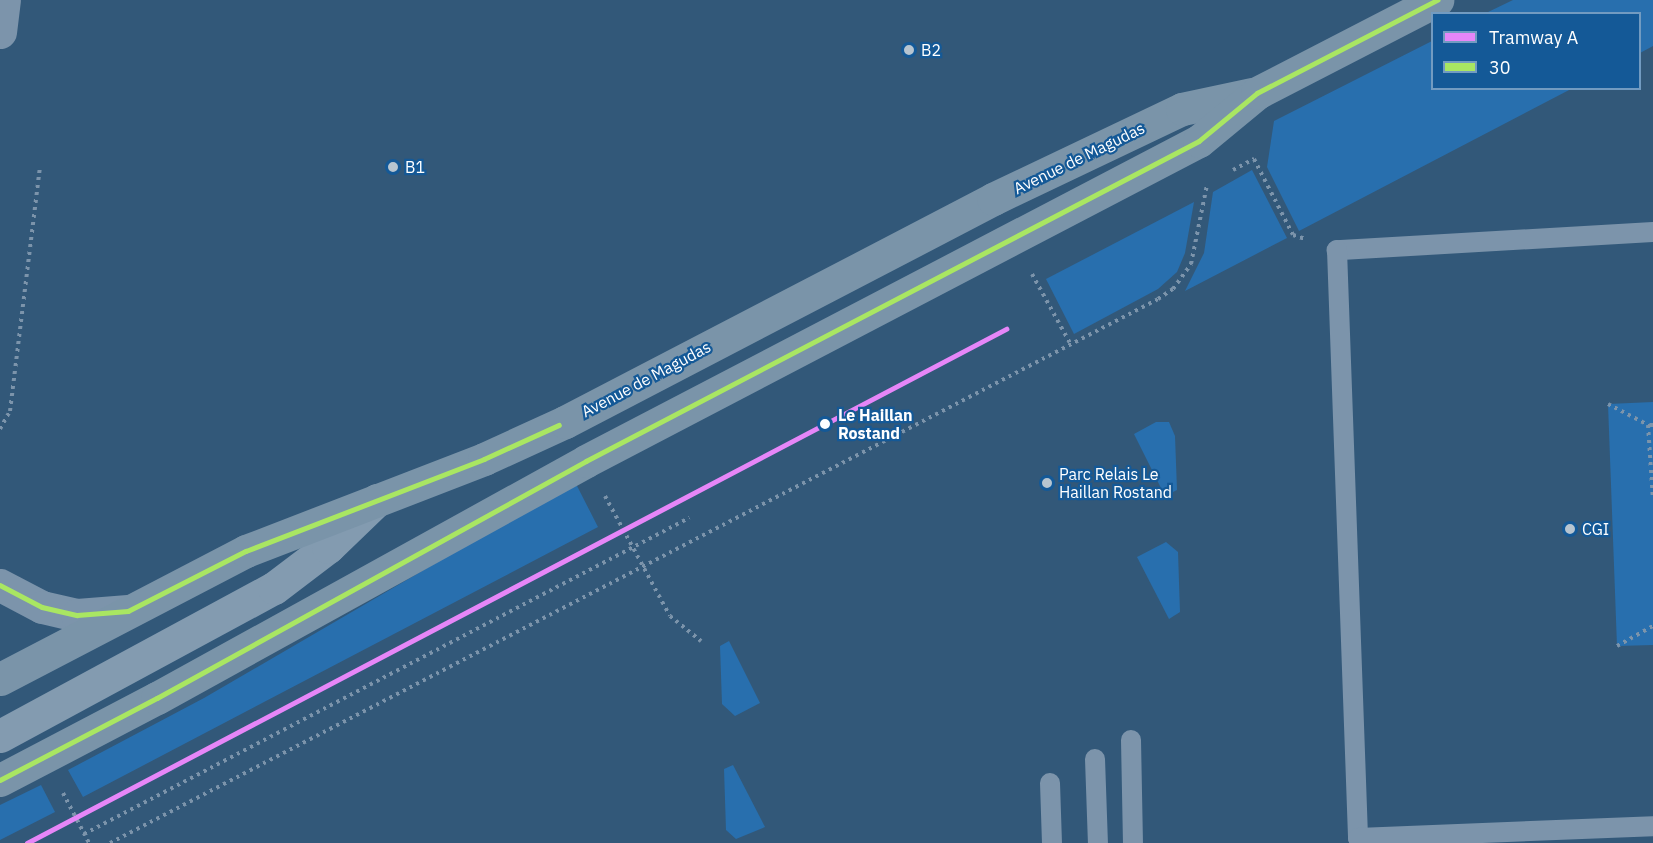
<!DOCTYPE html>
<html>
<head>
<meta charset="utf-8">
<style>
	body { margin:0 }
	#map { position:relative; width:1653px; height:843px; overflow:hidden; background:#325879; font-family:"IBM Plex Sans",sans-serif }
	div>[style] { position:absolute }
	.green>* { inset:0; background:#286fae }
	.path>* { height:4px; margin-top:-2px; transform-origin:0; background:repeating-linear-gradient(90deg,#7c94ab 0 3px,transparent 0 7.5px) }
	.lane>* { height:20px; margin:-10px; padding:0 10px; transform-origin:10px; border-radius:10px; background:#7c94ab }
	.street>* { height:33px; margin:-16.5px; padding:0 16.5px; transform-origin:16.5px; border-radius:16.5px; background:#7c94ab }
	.secondary>* { height:33px; margin:-16.5px; padding:0 16.5px; transform-origin:16.5px; border-radius:16.5px; background:#839bb0 }
	.primary>* { height:33px; margin:-16.5px; padding:0 16.5px; transform-origin:16.5px; border-radius:16.5px; background:#7a94a9 }
	.bus-1>* { height:4.5px; margin:-2.25px; padding:0 2.25px; transform-origin:2.25px; border-radius:2.25px; background:#a9e662 }
	.tram-1>* { height:4.5px; margin:-2.25px; padding:0 2.25px; transform-origin:2.25px; border-radius:2.25px; background:#e686f8 }
	.dots>* { width:16px; height:16px; translate:-50% -50%; box-sizing:border-box; border:3px solid #145997; border-radius:50% }
	span { translate:-50% -50%; white-space:nowrap; text-align:center; line-height:1.15; -webkit-text-stroke:4.5px #145997; paint-order:stroke }
	.poi-label { font-size:16px; color:#fff }
	.left { translate:0 -50%; text-align:left }
	.street-label { font-size:16px; color:#fff }
	.stop-label { font-size:16px; color:#fff; font-weight:700 }
	.legend { position:absolute; left:1431px; top:12px; width:210px; height:78px; box-sizing:border-box; background:#145997; border:2px solid #729bc1; margin:0; padding:8px 10px; list-style:none; font-size:18px; color:#fff }
	.legend li { display:flex; align-items:center; gap:12px; height:30px }
	.legend b { width:30px; border:2px solid #729bc1 }
</style>
</head>
<body>
<div id="map">
	<div class="green">
		<div style="clip-path:polygon(1513px 0,1653px 0,1653px 46px,1640px 53px,1640px 14px,1486px 13px)"></div>
		<div style="clip-path:polygon(1432px 41px,1432px 88px,1571px 89px,1299px 231px,1267px 167px,1274px 121px)"></div>
		<div style="clip-path:polygon(1252px 170px,1287px 238px,1185px 291px,1204px 253px,1213px 192px)"></div>
		<div style="clip-path:polygon(1194px 202px,1185px 253px,1177px 272px,1158px 289px,1074px 334px,1046px 279px)"></div>
		<div style="clip-path:polygon(1653px 402px,1653px 645px,1617px 646px,1608px 404px)"></div>
		<div style="clip-path:polygon(1156px 422px,1169px 422px,1175px 436px,1177px 490px,1165px 496px,1134px 434px)"></div>
		<div style="clip-path:polygon(575px 482px,598px 527px,83px 797px,68px 770px,204px 698px)"></div>
		<div style="clip-path:polygon(1166px 542px,1178px 552px,1180px 612px,1169px 619px,1137px 557px)"></div>
		<div style="clip-path:polygon(729px 641px,760px 703px,735px 716px,722px 704px,720px 646px)"></div>
		<div style="clip-path:polygon(733px 765px,765px 827px,736px 839px,726px 830px,724px 769px)"></div>
		<div style="clip-path:polygon(41px 785px,55px 812px,0 840px,0 805px)"></div>
	</div>
	<div class="path">
		<div style="left:1233px;top:170px;width:24px;rotate:-28deg"></div>
		<div style="left:1254px;top:159px;width:85px;rotate:62.8deg"></div>
		<div style="left:1293px;top:235px;width:13px;rotate:18deg"></div>
		<div style="left:1032px;top:274px;width:81px;rotate:61.2deg"></div>
		<div style="left:1608px;top:404px;width:47px;rotate:27.6deg"></div>
		<div style="left:1653px;top:425px;width:5px;rotate:180deg"></div>
		<div style="left:1648px;top:425px;width:75px;rotate:86.2deg"></div>
		<div style="left:0;top:429px;width:21px;rotate:-61deg"></div>
		<div style="left:10px;top:411px;width:245px;rotate:-83deg"></div>
		<div style="left:605px;top:496px;width:136px;rotate:61.6deg"></div>
		<div style="left:670px;top:616px;width:40px;rotate:39deg"></div>
		<div style="left:1617px;top:646px;width:41px;rotate:-29.1deg"></div>
		<div style="left:63px;top:793px;width:56px;rotate:62.5deg"></div>
		<div style="left:84px;top:834px;width:683px;rotate:-27.58deg"></div>
		<div style="left:110px;top:843px;width:1181px;rotate:-27.43deg"></div>
		<div style="left:1158px;top:299px;width:18px;rotate:-34deg"></div>
		<div style="left:1173px;top:289px;width:31px;rotate:-54deg"></div>
		<div style="left:1191px;top:264px;width:81px;rotate:-78.6deg"></div>
	</div>
	<div class="lane">
		<div style="left:1653px;top:232px;width:317px;rotate:176.7deg"></div>
		<div style="left:1337px;top:250px;width:588px;rotate:87.95deg"></div>
		<div style="left:1358px;top:838px;width:295px;rotate:-2.3deg"></div>
		<div style="left:1131px;top:740px;width:103px;rotate:88.9deg"></div>
		<div style="left:1095px;top:759px;width:84px;rotate:88deg"></div>
		<div style="left:1050px;top:783px;width:60px;rotate:88.1deg"></div>
	</div>
	<div class="street">
		<div style="left:0;top:32px;width:32px;rotate:-83deg"></div>
		<div style="left:0;top:585px;width:47px;rotate:27.6deg"></div>
		<div style="left:42px;top:607px;width:36px;rotate:13deg"></div>
		<div style="left:77px;top:615px;width:51px;rotate:-4.5deg"></div>
	</div>
	<div class="secondary">
		<div style="left:0;top:736px;width:311px;rotate:-28.4deg"></div>
		<div style="left:274px;top:588px;width:68px;rotate:-37.2deg"></div>
		<div style="left:328px;top:547px;width:68px;rotate:-43.8deg"></div>
	</div>
	<div class="primary">
		<div style="left:0;top:679px;width:277px;rotate:-27.5deg"></div>
		<div style="left:246px;top:551px;width:255px;rotate:-21.1deg"></div>
		<div style="left:484px;top:459px;width:89px;rotate:-24.6deg"></div>
		<div style="left:565px;top:422px;width:483px;rotate:-27.5deg"></div>
		<div style="left:993px;top:199px;width:209px;rotate:-25.5deg"></div>
		<div style="left:1182px;top:109px;width:72px;rotate:-12.1deg"></div>
		<div style="left:0;top:780px;width:177px;rotate:-27.6deg"></div>
		<div style="left:157px;top:698px;width:490px;rotate:-28.9deg"></div>
		<div style="left:586px;top:461px;width:691px;rotate:-27.57deg"></div>
		<div style="left:1199px;top:141px;width:75px;rotate:-39.6deg"></div>
		<div style="left:1257px;top:93px;width:203px;rotate:-27.3deg"></div>
	</div>
	<div class="bus-1">
		<div style="left:0;top:585px;width:47px;rotate:27.6deg"></div>
		<div style="left:42px;top:607px;width:36px;rotate:13deg"></div>
		<div style="left:77px;top:615px;width:51px;rotate:-4.5deg"></div>
		<div style="left:128px;top:611px;width:132px;rotate:-27deg"></div>
		<div style="left:246px;top:551px;width:255px;rotate:-21.1deg"></div>
		<div style="left:484px;top:459px;width:82px;rotate:-24.4deg"></div>
		<div style="left:0;top:780px;width:177px;rotate:-27.6deg"></div>
		<div style="left:157px;top:698px;width:490px;rotate:-28.9deg"></div>
		<div style="left:586px;top:461px;width:691px;rotate:-27.57deg"></div>
		<div style="left:1199px;top:141px;width:75px;rotate:-39.6deg"></div>
		<div style="left:1257px;top:93px;width:203px;rotate:-27.3deg"></div>
	</div>
	<div class="tram-1">
		<div style="left:27px;top:843px;width:1106px;rotate:-27.7deg"></div>
	</div>
	<div class="dots">
		<div style="left:909px;top:50px;background:#b7c5d0"></div>
		<div style="left:393px;top:167px;background:#b7c5d0"></div>
		<div style="left:825px;top:424px;background:#fff"></div>
		<div style="left:1047px;top:483px;background:#b7c5d0"></div>
		<div style="left:1570px;top:529px;background:#b7c5d0"></div>
	</div>
	<div class="poi-label">
		<span class="left" style="left:921px;top:50px">B2</span>
		<span class="left" style="left:405px;top:167px">B1</span>
		<span class="left" style="left:1059px;top:483px">Parc Relais Le<br>Haillan Rostand</span>
		<span class="left" style="left:1582px;top:529px">CGI</span>
	</div>
	<div class="street-label">
		<span style="left:1079px;top:158px;rotate:-26deg">Avenue de Magudas</span>
		<span style="left:646px;top:379px;rotate:-28deg">Avenue de Magudas</span>
	</div>
	<div class="stop-label">
		<span class="left" style="left:838px;top:424px">Le Haillan<br>Rostand</span>
	</div>
	<ul class="legend">
	<li><b style="height:8px;background:#e686f8"></b>Tramway A</li>
	<li><b style="height:8px;background:#a9e662"></b>30</li>
	</ul>
</div>
</body>
</html>
